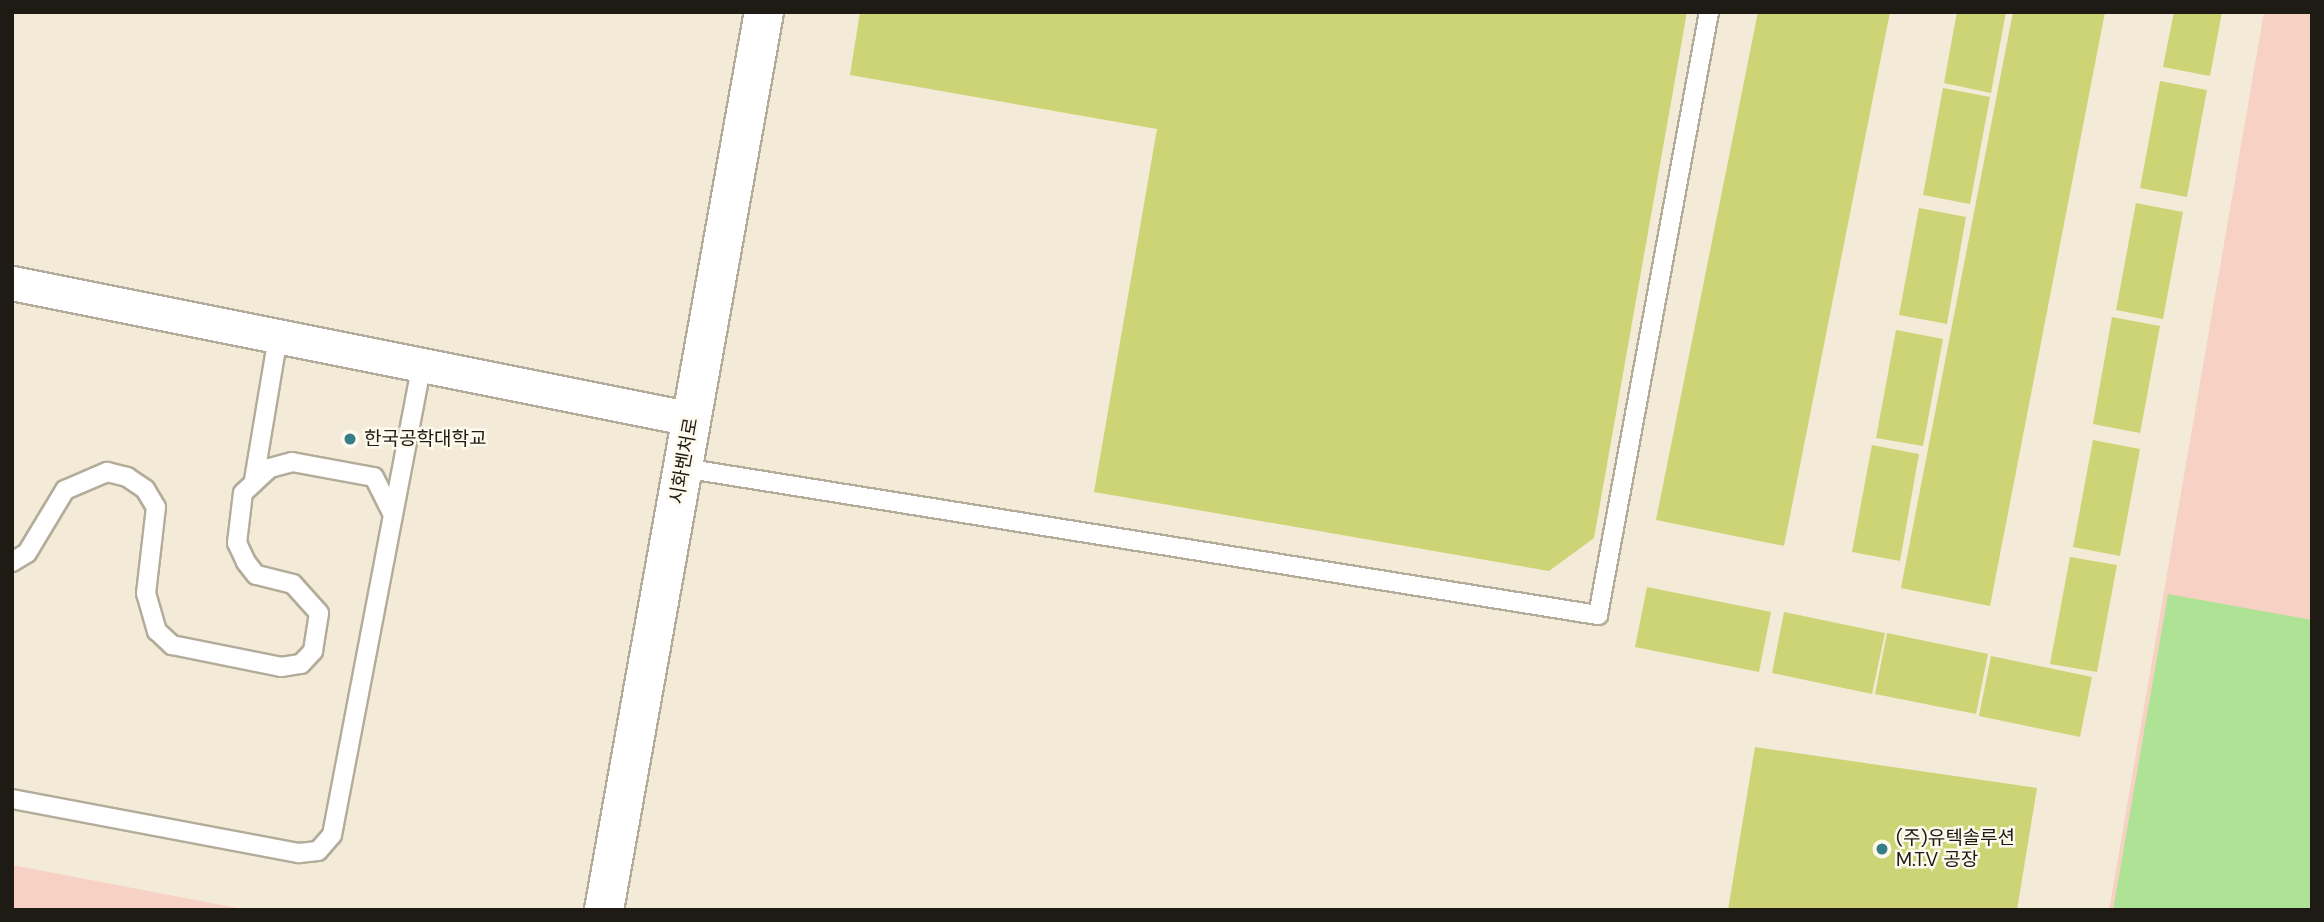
<!DOCTYPE html>
<html>
<head>
<meta charset="utf-8">
<style>
	body { margin:0 }
	#map { position:relative; width:2324px; height:922px; overflow:hidden; background:#f3ebd8; font-family:"DM Sans","Noto Sans KR",sans-serif }
	div>[style] { position:absolute }
	.green>* { inset:0; background:#f7d2c4 }
	.water>* { inset:0; background:#aee395 }
	.building>* { inset:0; background:#cdd476 }
	.roads { filter:drop-shadow(2px 0 #b4ac9a) drop-shadow(-2px 0 #b4ac9a) drop-shadow(0 2px #b4ac9a) drop-shadow(0 -2px #b4ac9a) }
	.service>* { height:18px; margin:-9px; padding:0 9px; transform-origin:9px; border-radius:9px; background:#fff }
	.minor>* { height:33px; margin:-16.5px; padding:0 16.5px; transform-origin:16.5px; border-radius:16.5px; background:#fff }
	.tertiary>* { height:38px; margin:-19px; padding:0 19px; transform-origin:19px; border-radius:19px; background:#fff }
	.dots>* { width:19px; height:19px; translate:-50% -50%; box-sizing:border-box; border:4px solid #fef9ed; border-radius:50% }
	span { translate:-50% -50%; white-space:nowrap; text-align:center; line-height:1.15; -webkit-text-stroke:5px #fef9ed; paint-order:stroke }
	.poi-label { font-size:19px; color:#1e1b14 }
	.left { translate:0 -50%; text-align:left }
	.street-label { font-size:19px; color:#1e1b14 }
	.frame { position:absolute; inset:0; border:14px solid #1e1b14; pointer-events:none }
</style>
</head>
<body>
<div id="map">
	<div class="green">
		<div style="clip-path:polygon(2264px 12px,2312px 12px,2312px 910px,2109px 910px)"></div>
		<div style="clip-path:polygon(12px 865px,248px 910px,12px 910px)"></div>
	</div>
	<div class="water">
		<div style="clip-path:polygon(2168px 594px,2312px 620px,2312px 910px,2113px 910px)"></div>
	</div>
	<div class="building">
		<div style="clip-path:polygon(860px 12px,1687px 12px,1594px 538px,1549px 571px,1094px 492px,1157px 129px,850px 75px)"></div>
		<div style="clip-path:polygon(1758px 12px,1890px 12px,1784px 546px,1656px 520px)"></div>
		<div style="clip-path:polygon(1957px 12px,2006px 12px,1991px 93px,1944px 83px)"></div>
		<div style="clip-path:polygon(2013px 12px,2105px 12px,1990px 606px,1901px 588px)"></div>
		<div style="clip-path:polygon(2174px 12px,2222px 12px,2210px 76px,2163px 67px)"></div>
		<div style="clip-path:polygon(2160px 81px,2207px 90px,2187px 197px,2140px 188px)"></div>
		<div style="clip-path:polygon(1943px 88px,1990px 97px,1970px 204px,1923px 195px)"></div>
		<div style="clip-path:polygon(2136px 203px,2183px 212px,2163px 319px,2116px 310px)"></div>
		<div style="clip-path:polygon(1919px 208px,1966px 217px,1947px 324px,1899px 315px)"></div>
		<div style="clip-path:polygon(2112px 317px,2160px 326px,2140px 433px,2093px 424px)"></div>
		<div style="clip-path:polygon(1896px 330px,1943px 339px,1923px 446px,1876px 438px)"></div>
		<div style="clip-path:polygon(2093px 440px,2140px 449px,2120px 556px,2073px 547px)"></div>
		<div style="clip-path:polygon(1872px 445px,1919px 454px,1900px 561px,1852px 552px)"></div>
		<div style="clip-path:polygon(2070px 557px,2117px 565px,2097px 672px,2050px 664px)"></div>
		<div style="clip-path:polygon(1647px 587px,1771px 612px,1759px 672px,1635px 647px)"></div>
		<div style="clip-path:polygon(1784px 612px,1885px 633px,1872px 694px,1772px 673px)"></div>
		<div style="clip-path:polygon(1887px 633px,1988px 654px,1976px 714px,1875px 694px)"></div>
		<div style="clip-path:polygon(1991px 656px,2092px 677px,2080px 737px,1979px 716px)"></div>
		<div style="clip-path:polygon(1755px 747px,2037px 788px,2017px 910px,1728px 910px)"></div>
	</div>
	<div class="roads">
		<div class="service">
			<div style="left:683px;top:468px;width:927px;rotate:9.13deg"></div>
			<div style="left:1598px;top:615px;width:613px;rotate:-79.57deg"></div>
			<div style="left:254px;top:480px;width:146px;rotate:-80.5deg"></div>
			<div style="left:12px;top:562px;width:17px;rotate:-31deg"></div>
			<div style="left:27px;top:553px;width:74px;rotate:-58.9deg"></div>
			<div style="left:65px;top:490px;width:46px;rotate:-23.2deg"></div>
			<div style="left:107px;top:472px;width:21px;rotate:14deg"></div>
			<div style="left:127px;top:477px;width:22px;rotate:34deg"></div>
			<div style="left:145px;top:489px;width:21px;rotate:59deg"></div>
			<div style="left:156px;top:507px;width:87px;rotate:96.6deg"></div>
			<div style="left:146px;top:593px;width:40px;rotate:74deg"></div>
			<div style="left:157px;top:631px;width:21px;rotate:43deg"></div>
			<div style="left:172px;top:645px;width:111px;rotate:11.4deg"></div>
			<div style="left:281px;top:667px;width:20px;rotate:-9deg"></div>
			<div style="left:301px;top:664px;width:18px;rotate:-47deg"></div>
			<div style="left:313px;top:651px;width:38px;rotate:-81deg"></div>
			<div style="left:319px;top:613px;width:39px;rotate:-132deg"></div>
			<div style="left:293px;top:584px;width:38px;rotate:-166deg"></div>
			<div style="left:256px;top:575px;width:16px;rotate:-128deg"></div>
			<div style="left:246px;top:562px;width:21px;rotate:-115deg"></div>
			<div style="left:237px;top:543px;width:50px;rotate:-83.2deg"></div>
			<div style="left:243px;top:493px;width:37px;rotate:-43deg"></div>
			<div style="left:270px;top:468px;width:23px;rotate:-15deg"></div>
			<div style="left:292px;top:462px;width:83px;rotate:10.4deg"></div>
			<div style="left:374px;top:477px;width:42px;rotate:63.4deg"></div>
			<div style="left:12px;top:799px;width:292px;rotate:10.7deg"></div>
			<div style="left:299px;top:853px;width:19px;rotate:-6deg"></div>
			<div style="left:318px;top:851px;width:21px;rotate:-49deg"></div>
			<div style="left:332px;top:835px;width:479px;rotate:-79.2deg"></div>
		</div>
		<div class="minor">
			<div style="left:12px;top:283px;width:693px;rotate:11.31deg"></div>
		</div>
		<div class="tertiary">
			<div style="left:604px;top:910px;width:912px;rotate:-79.9deg"></div>
		</div>
	</div>
	<div class="dots">
		<div style="left:350px;top:439px;background:#367d87"></div>
		<div style="left:1882px;top:849px;background:#367d87"></div>
	</div>
	<div class="poi-label">
		<span class="left" style="left:364px;top:439px">한국공학대학교</span>
		<span class="left" style="left:1896px;top:849px">(주)유텍솔루션<br>M.T.V 공장</span>
	</div>
	<div class="street-label">
		<span style="left:684px;top:461px;rotate:-80deg">시화벤처로</span>
	</div>
	<div class="frame"></div>
</div>
</body>
</html>
